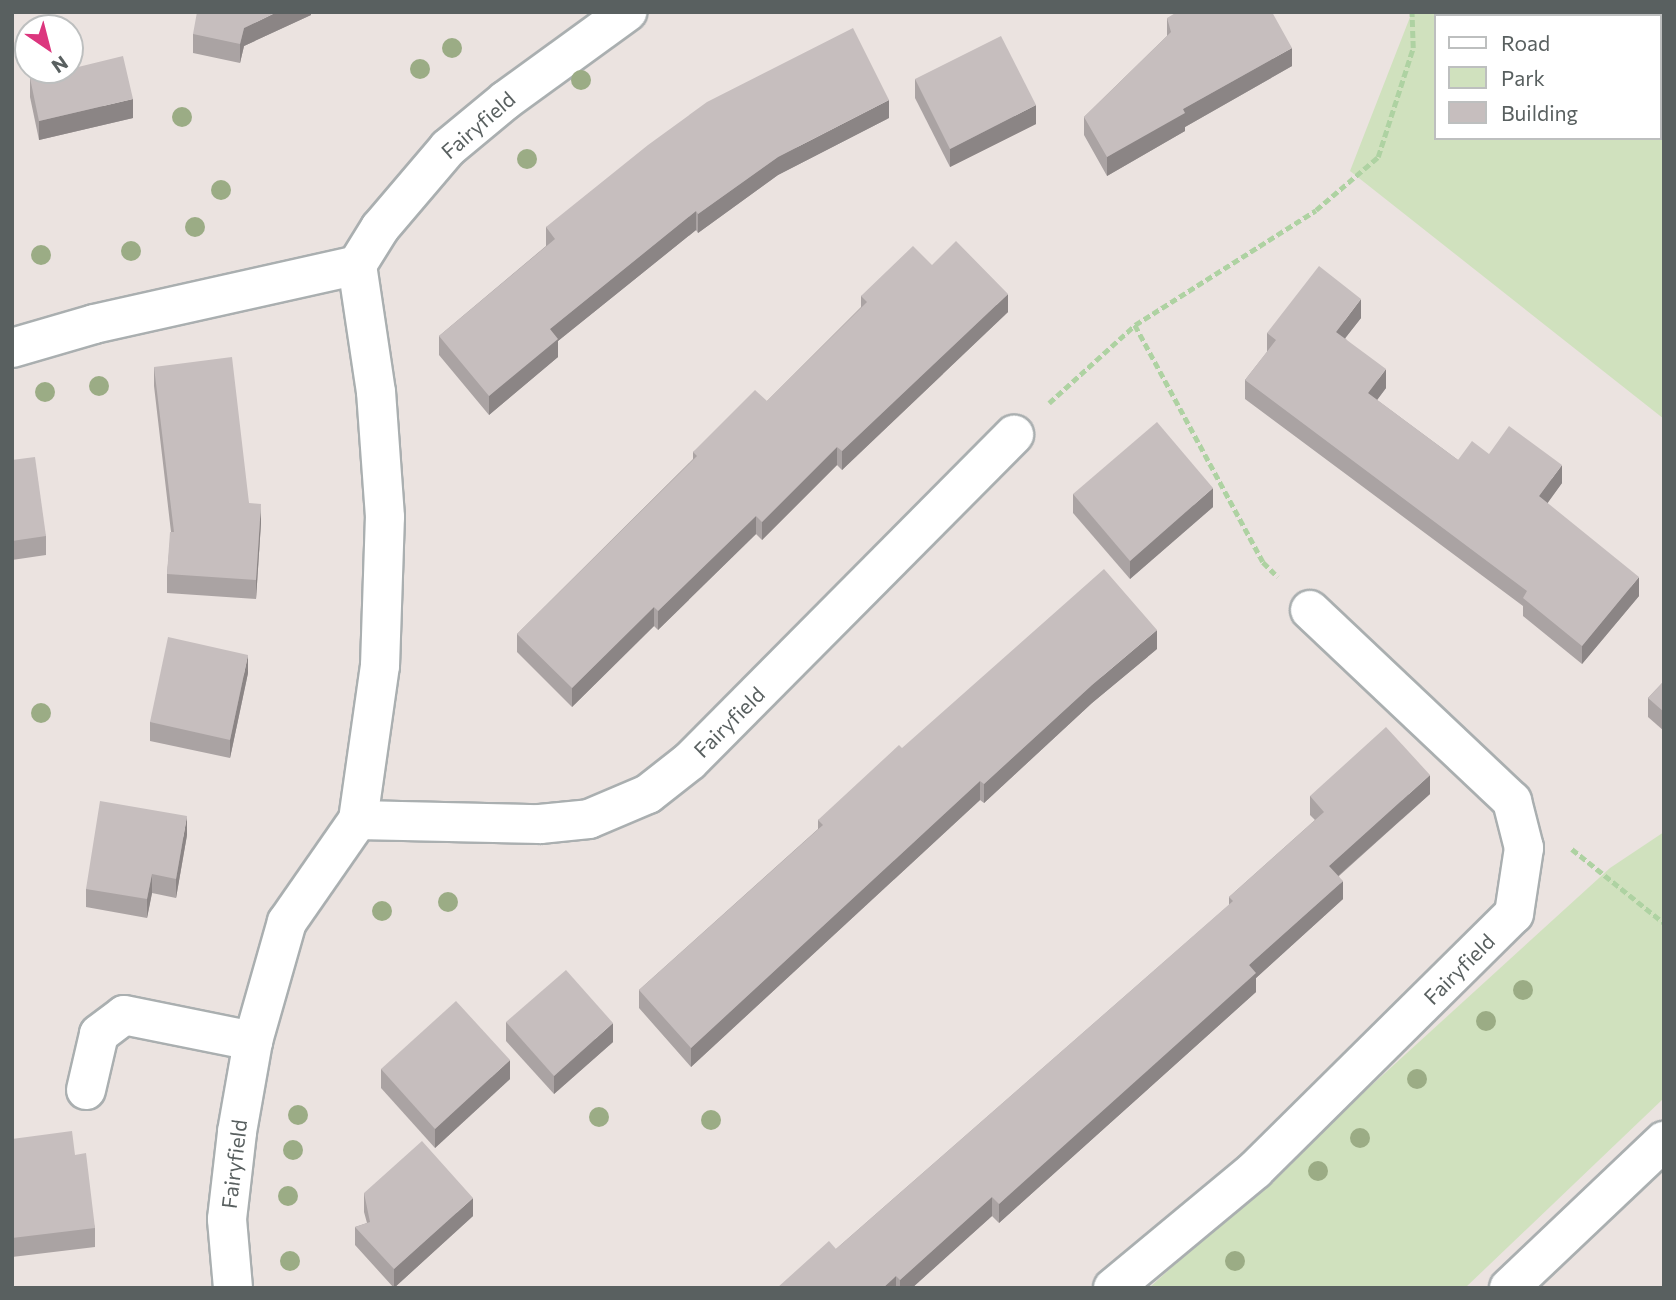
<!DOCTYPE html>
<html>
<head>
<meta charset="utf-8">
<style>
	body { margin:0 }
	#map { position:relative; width:1676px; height:1300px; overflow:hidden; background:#ebe3e0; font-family:Commissioner,sans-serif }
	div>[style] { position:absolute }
	.green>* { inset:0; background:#d0e1be }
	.path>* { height:4.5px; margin-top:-2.25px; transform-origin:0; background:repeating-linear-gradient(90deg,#aed2a2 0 7px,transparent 0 10.5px) }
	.roads { filter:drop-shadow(2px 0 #aaafb0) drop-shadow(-2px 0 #aaafb0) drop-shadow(0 2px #aaafb0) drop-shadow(0 -2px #aaafb0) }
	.minor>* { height:38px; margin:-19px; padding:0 19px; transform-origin:19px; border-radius:19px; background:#fff }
	.trees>* { width:20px; height:20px; margin:-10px; border-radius:50%; background:#9bac85 }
	.wall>* { inset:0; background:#aaa3a3 }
	.shaded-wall>* { inset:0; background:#8b8585 }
	.building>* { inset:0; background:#c6bebe }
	span { translate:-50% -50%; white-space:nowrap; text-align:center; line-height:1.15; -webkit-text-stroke:5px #fff; paint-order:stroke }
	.street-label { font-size:21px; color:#596060 }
	.frame { position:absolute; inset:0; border:14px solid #596060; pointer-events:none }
	.legend { position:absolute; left:1434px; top:14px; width:228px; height:126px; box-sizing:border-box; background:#fff; border:2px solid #bdbfbf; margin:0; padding:9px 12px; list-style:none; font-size:21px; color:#596060 }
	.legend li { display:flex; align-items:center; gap:14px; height:35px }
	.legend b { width:35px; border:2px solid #bdbfbf }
	.north { position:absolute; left:14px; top:14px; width:70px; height:70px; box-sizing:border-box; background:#fff; border:2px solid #bdbfbf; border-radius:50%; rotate:145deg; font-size:19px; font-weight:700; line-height:28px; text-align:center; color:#596060 }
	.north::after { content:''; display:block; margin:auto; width:24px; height:32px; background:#dc367e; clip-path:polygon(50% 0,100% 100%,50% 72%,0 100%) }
</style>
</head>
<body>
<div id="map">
	<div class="green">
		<div style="clip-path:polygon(evenodd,1412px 12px,1664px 12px,1664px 419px,1350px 171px,1412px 12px,1436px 16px,1660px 16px,1660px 138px,1436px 138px,1436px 16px)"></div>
		<div style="clip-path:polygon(1664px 832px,1664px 1098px,1465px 1288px,1149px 1288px,1610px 868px)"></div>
	</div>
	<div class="path">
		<div style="left:1135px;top:325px;width:269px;rotate:61.6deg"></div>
		<div style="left:1263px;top:562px;width:21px;rotate:45deg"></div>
		<div style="left:1049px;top:403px;width:116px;rotate:-42.2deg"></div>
		<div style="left:1135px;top:325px;width:214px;rotate:-32.4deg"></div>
		<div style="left:1316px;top:210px;width:82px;rotate:-40.5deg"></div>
		<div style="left:1378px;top:157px;width:114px;rotate:-72.2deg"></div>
		<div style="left:1413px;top:48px;width:36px;rotate:-92deg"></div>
		<div style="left:1572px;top:849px;width:118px;rotate:38.8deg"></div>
	</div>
	<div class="roads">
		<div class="minor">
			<div style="left:12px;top:348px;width:85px;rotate:-16.3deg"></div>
			<div style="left:94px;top:324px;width:270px;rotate:-12.6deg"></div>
			<div style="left:358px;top:820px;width:182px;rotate:1.3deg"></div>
			<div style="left:540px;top:824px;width:49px;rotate:-5.8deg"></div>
			<div style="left:589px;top:819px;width:64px;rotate:-23deg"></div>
			<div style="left:648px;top:794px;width:53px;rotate:-38.2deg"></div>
			<div style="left:690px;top:761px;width:460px;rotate:-45.2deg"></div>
			<div style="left:86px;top:1090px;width:57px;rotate:-76.9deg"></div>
			<div style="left:99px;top:1034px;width:31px;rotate:-37deg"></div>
			<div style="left:124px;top:1015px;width:132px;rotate:11.4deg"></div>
			<div style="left:233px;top:1288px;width:69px;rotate:-95deg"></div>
			<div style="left:227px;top:1219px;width:88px;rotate:-83.4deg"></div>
			<div style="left:237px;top:1132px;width:92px;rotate:-80deg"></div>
			<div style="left:253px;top:1041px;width:124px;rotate:-74.1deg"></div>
			<div style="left:287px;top:922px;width:124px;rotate:-55.2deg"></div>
			<div style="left:358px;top:820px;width:156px;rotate:-81.9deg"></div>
			<div style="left:380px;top:666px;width:149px;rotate:-88.1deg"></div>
			<div style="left:385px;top:517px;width:125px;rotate:-94.1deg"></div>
			<div style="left:376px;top:392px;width:128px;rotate:-98.5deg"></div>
			<div style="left:357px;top:265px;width:44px;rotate:-58.1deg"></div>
			<div style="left:380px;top:228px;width:105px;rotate:-49.6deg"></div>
			<div style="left:448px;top:148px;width:75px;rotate:-39.6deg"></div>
			<div style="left:506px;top:100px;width:150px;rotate:-36deg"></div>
			<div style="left:1113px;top:1288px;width:185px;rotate:-39.7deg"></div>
			<div style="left:1255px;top:1170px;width:364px;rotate:-44.7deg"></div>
			<div style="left:1514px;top:914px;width:67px;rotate:-81.4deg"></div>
			<div style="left:1524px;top:848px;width:49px;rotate:-104.3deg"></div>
			<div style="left:1512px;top:801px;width:278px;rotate:-136.6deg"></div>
			<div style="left:1509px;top:1288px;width:214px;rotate:-43.5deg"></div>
		</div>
	</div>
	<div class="trees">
		<div style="left:452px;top:48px"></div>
		<div style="left:420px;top:69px"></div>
		<div style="left:581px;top:80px"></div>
		<div style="left:182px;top:117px"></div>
		<div style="left:527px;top:159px"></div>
		<div style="left:221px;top:190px"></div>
		<div style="left:195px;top:227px"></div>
		<div style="left:131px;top:251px"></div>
		<div style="left:41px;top:255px"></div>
		<div style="left:99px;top:386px"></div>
		<div style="left:45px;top:392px"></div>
		<div style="left:41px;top:713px"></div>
		<div style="left:448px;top:902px"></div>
		<div style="left:382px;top:911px"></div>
		<div style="left:1523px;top:990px"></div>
		<div style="left:1486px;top:1021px"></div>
		<div style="left:1417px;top:1079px"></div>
		<div style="left:298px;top:1115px"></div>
		<div style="left:599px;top:1117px"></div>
		<div style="left:711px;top:1120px"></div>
		<div style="left:1360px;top:1138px"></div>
		<div style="left:293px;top:1150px"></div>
		<div style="left:1318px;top:1171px"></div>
		<div style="left:288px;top:1196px"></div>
		<div style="left:290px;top:1261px"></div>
		<div style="left:1235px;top:1261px"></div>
	</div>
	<div class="wall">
		<div style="clip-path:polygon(311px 12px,311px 15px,244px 46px,240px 63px,193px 53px,193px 34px)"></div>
		<div style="clip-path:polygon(1167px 18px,1292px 66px,1185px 127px,1185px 131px,1107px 176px,1084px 135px,1084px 117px,1167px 36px)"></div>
		<div style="clip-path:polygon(30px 78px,133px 118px,39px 140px,30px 97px)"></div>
		<div style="clip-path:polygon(915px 79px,1036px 124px,950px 167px,915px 98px)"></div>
		<div style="clip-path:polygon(889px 118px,778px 175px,698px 233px,696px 230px,558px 341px,558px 357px,489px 415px,439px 355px,439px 336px,546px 246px,546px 227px)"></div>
		<div style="clip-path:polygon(932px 265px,1008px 312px,842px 470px,837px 465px,762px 540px,756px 534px,658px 630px,654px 626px,572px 707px,517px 652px,517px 634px,693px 459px,693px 452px,767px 401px,861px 307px,861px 296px)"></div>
		<div style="clip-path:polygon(1361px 318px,1345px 338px,1386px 388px,1377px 400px,1458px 460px,1489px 454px,1562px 483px,1547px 503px,1639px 596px,1582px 664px,1523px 616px,1523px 606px,1245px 399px,1245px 380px,1267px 352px,1267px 333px)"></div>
		<div style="clip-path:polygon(154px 367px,249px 503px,261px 523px,256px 599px,167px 593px,167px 574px,171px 532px,154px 386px)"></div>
		<div style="clip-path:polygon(12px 460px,46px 536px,46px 555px,12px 560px)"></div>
		<div style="clip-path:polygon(1073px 494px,1213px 507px,1130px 579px,1073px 513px)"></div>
		<div style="clip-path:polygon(1157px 649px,1092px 703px,984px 803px,980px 800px,691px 1067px,639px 1008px,639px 990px,818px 829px,818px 820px)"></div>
		<div style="clip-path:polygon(248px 673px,230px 758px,150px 741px,150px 722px)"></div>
		<div style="clip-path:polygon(1664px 681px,1664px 731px,1648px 717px,1648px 698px)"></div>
		<div style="clip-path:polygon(1430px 794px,1339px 876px,1343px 899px,1256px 978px,1256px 992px,999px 1223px,992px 1216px,912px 1288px,777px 1288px,836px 1249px,1229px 905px,1229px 897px,1315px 820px,1310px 815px,1310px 796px)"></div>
		<div style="clip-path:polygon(187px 835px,176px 898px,152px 893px,147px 918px,86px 907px,86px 889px)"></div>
		<div style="clip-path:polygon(506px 1022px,613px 1042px,554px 1094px,506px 1041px)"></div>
		<div style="clip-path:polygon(381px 1069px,510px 1079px,435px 1148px,381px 1088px)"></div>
		<div style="clip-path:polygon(12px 1139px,75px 1155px,95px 1228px,95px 1247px,12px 1257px)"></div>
		<div style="clip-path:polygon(364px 1193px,473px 1216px,394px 1288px,355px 1245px,355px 1227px,367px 1223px,364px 1212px)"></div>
	</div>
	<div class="shaded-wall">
		<div style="clip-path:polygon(277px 12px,311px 12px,311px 15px,244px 46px,240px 63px,240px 44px,244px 28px)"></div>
		<div style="clip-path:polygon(1292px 48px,1292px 66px,1185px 127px,1185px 131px,1107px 176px,1107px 157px,1183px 109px)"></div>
		<div style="clip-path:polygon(133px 99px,133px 118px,39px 140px,39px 121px)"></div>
		<div style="clip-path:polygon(889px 100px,889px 118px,778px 175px,698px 233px,698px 214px,778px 157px)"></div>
		<div style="clip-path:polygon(1036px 105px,1036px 124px,950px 167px,950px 149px)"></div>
		<div style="clip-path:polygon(696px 211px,696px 230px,558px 341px,558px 357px,489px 415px,489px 396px,550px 329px)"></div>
		<div style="clip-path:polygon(1008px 294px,1008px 312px,842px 470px,842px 451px)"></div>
		<div style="clip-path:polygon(1361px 299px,1361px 318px,1336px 350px,1336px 332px)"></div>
		<div style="clip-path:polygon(1386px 369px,1386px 388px,1368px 412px,1368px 393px)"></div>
		<div style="clip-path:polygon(837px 447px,837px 465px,762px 540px,762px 522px)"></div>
		<div style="clip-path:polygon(1562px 465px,1562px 483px,1539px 515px,1539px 496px)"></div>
		<div style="clip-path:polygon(1213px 488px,1213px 507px,1130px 579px,1130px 561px)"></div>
		<div style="clip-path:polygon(261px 504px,261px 523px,256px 599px,256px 580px)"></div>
		<div style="clip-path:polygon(756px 516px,756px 534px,658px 630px,658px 611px)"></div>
		<div style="clip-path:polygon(1639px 577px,1639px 596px,1582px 664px,1582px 646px)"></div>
		<div style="clip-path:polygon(654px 607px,654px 626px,572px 707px,572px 688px)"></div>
		<div style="clip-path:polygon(1157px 630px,1157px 649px,1092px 703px,984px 803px,984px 784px,1092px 685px)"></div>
		<div style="clip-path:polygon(248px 655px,248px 673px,230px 758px,230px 740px)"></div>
		<div style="clip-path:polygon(1430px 775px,1430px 794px,1329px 884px,1329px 866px)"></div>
		<div style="clip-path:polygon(980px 781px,980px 800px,691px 1067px,691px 1048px)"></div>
		<div style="clip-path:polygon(187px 816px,187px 835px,176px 898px,176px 879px)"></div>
		<div style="clip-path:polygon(152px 874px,152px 893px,147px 918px,147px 899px)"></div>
		<div style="clip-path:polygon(1343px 881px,1343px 899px,1256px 978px,1256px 992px,999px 1223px,999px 1204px,1249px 965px)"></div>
		<div style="clip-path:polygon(613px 1023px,613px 1042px,554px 1094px,554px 1076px)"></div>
		<div style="clip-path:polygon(510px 1060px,510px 1079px,435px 1148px,435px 1129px)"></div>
		<div style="clip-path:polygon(992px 1197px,992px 1216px,912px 1288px,900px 1288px,900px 1280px)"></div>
		<div style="clip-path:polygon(473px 1198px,473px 1216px,394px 1288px,394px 1269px)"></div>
		<div style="clip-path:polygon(896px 1276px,896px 1288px,883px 1288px)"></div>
	</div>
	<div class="building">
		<div style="clip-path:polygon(197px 12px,277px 12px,244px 28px,240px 44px,193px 34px)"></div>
		<div style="clip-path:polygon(1177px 12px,1272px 12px,1292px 48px,1183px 109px,1185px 113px,1107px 157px,1084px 117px,1171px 32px,1167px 18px)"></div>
		<div style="clip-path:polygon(853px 28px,889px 100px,778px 157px,698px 214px,696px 211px,550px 329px,558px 339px,489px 396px,439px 336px,555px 239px,546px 227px,648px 145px,707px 102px)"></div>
		<div style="clip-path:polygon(1001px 36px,1036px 105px,950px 149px,915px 79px)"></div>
		<div style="clip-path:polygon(123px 56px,133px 99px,39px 121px,30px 78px,65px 70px,70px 70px,70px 69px)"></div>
		<div style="clip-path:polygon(956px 241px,1008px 294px,842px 451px,837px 447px,762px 522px,756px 516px,658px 611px,654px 607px,572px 688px,517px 634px,697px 456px,693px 452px,755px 390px,767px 401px,867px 302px,861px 296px,913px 246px,932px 265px)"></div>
		<div style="clip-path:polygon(1319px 266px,1361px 299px,1336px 332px,1386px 369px,1368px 393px,1458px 460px,1472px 441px,1489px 454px,1509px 426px,1562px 465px,1539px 496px,1639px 577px,1582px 646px,1523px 598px,1527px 591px,1245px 380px,1276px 340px,1267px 333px)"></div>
		<div style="clip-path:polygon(232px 357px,249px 503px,261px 504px,256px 580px,167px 574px,170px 532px,174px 532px,154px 367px)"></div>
		<div style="clip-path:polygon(1157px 422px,1213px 488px,1130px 561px,1073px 494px)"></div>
		<div style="clip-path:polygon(35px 457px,46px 536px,12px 541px,12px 460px)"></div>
		<div style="clip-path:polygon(1104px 569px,1157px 630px,1092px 685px,984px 784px,980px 781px,691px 1048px,639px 990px,823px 825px,818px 820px,899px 745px,902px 748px)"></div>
		<div style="clip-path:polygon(168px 637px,248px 655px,230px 740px,150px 722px)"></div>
		<div style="clip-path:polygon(1664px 681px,1664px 712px,1648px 698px)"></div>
		<div style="clip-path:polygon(1386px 727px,1430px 775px,1329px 866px,1343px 881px,1249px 965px,1256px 973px,999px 1204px,992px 1197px,900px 1280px,896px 1276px,883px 1288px,777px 1288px,829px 1241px,836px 1249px,1233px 901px,1229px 897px,1324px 812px,1310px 796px)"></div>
		<div style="clip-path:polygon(100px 801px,187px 816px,176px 879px,152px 874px,147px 899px,86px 889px)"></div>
		<div style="clip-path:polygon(566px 970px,613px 1023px,554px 1076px,506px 1022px)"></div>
		<div style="clip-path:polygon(456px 1001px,510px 1060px,435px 1129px,381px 1069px)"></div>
		<div style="clip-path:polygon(72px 1131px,75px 1155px,86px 1153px,95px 1228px,12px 1238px,12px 1139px)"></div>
		<div style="clip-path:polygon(422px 1141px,473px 1198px,394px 1269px,355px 1227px,370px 1222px,364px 1193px)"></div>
	</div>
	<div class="street-label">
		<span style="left:478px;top:125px;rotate:-41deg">Fairyfield</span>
		<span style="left:729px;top:722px;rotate:-45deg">Fairyfield</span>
		<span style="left:1459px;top:969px;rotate:-45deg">Fairyfield</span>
		<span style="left:234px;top:1164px;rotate:-83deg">Fairyfield</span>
	</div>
	<div class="frame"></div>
	<ul class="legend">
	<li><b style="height:9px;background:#fff"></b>Road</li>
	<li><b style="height:19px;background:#d0e1be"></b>Park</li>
	<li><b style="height:19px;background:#c6bebe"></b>Building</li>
	</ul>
	<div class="north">N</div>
</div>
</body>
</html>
